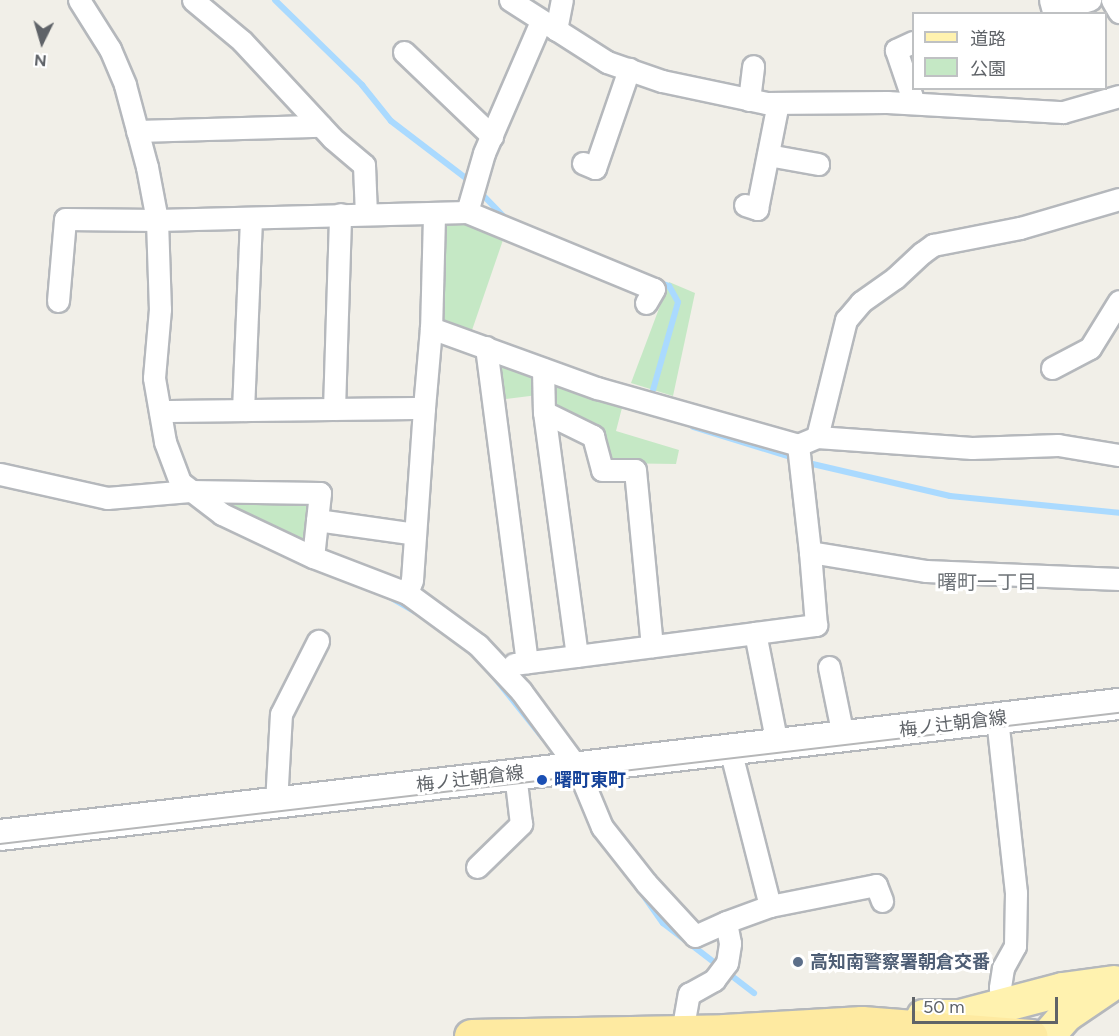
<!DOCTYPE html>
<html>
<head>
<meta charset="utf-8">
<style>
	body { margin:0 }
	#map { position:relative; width:1119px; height:1036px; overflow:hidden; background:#f1efe8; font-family:Figtree,"Noto Sans JP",sans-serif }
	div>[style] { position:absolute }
	.green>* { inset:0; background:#c5e8c5 }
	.stream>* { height:6px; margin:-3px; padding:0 3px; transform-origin:3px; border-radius:3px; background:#aadaff }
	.roads { filter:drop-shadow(2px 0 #b5b8bc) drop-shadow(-2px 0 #b5b8bc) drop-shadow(0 2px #b5b8bc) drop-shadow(0 -2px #b5b8bc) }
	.minor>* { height:21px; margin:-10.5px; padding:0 10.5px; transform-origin:10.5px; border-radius:10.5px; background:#fff }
	.secondary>* { height:30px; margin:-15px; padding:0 15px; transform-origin:15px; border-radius:15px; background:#fff }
	.primary>* { height:33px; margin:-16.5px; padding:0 16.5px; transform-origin:16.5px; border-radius:16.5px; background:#fff2af }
	.trunk>* { height:33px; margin:-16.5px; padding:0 16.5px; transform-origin:16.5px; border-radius:16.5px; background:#feeaa1 }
	.tram>* { height:1.5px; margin:-0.75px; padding:0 0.75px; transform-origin:0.75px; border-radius:0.75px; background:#b6b7b8 }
	.dots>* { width:16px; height:16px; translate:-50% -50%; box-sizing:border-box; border:3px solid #fff; border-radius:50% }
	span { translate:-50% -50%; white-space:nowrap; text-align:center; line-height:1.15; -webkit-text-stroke:6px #fff; paint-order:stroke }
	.street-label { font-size:18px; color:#5f6368 }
	.transit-label { font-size:18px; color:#164399; font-weight:700 }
	.left { translate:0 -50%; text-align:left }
	.service-label { font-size:18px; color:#4e5e75; font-weight:700 }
	.neighbourhood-label { font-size:20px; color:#70757a }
	.legend { position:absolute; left:912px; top:12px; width:195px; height:78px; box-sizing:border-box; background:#fff; border:2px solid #bfc1c3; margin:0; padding:8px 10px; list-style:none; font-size:18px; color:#5f6368 }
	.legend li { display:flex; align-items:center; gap:12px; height:30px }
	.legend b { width:30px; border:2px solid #bfc1c3 }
	.north { position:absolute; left:12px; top:12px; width:60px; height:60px; -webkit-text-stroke:4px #fff; paint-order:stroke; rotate:185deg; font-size:16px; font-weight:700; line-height:24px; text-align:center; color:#5f6368 }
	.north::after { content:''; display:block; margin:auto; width:21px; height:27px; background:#5f6368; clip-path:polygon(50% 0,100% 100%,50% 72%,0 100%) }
	.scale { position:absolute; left:912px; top:997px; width:146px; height:27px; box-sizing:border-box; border:3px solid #5f6368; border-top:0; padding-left:8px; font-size:18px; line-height:21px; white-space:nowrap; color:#5f6368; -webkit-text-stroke:4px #fff; paint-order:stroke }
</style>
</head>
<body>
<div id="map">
	<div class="green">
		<div style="clip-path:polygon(446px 223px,476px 224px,504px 237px,471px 333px,446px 326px,438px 311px,441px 232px)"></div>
		<div style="clip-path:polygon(669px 282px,695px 293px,673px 396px,631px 383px)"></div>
		<div style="clip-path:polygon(497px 356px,537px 372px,538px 395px,498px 400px)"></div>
		<div style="clip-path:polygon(549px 378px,623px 404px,616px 431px,679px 450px,676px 464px,608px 463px,550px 407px)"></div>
		<div style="clip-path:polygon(230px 498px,315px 501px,310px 546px,272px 531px,229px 506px)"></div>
	</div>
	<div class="stream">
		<div style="left:275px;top:0;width:122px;rotate:44.3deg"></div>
		<div style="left:362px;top:85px;width:46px;rotate:51.1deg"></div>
		<div style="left:391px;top:121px;width:102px;rotate:37.4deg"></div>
		<div style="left:478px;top:190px;width:37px;rotate:46deg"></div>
		<div style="left:653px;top:390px;width:91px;rotate:-74.1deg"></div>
		<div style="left:678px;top:302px;width:18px;rotate:-119deg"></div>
		<div style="left:669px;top:286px;width:12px;rotate:-160deg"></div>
		<div style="left:693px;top:427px;width:106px;rotate:17.1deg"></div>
		<div style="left:804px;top:462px;width:150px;rotate:13.1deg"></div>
		<div style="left:950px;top:496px;width:170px;rotate:5.7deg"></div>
		<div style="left:386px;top:595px;width:34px;rotate:30deg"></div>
		<div style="left:491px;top:673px;width:83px;rotate:51.3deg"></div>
		<div style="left:641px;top:892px;width:38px;rotate:55deg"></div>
		<div style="left:663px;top:923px;width:115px;rotate:37.6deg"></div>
	</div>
	<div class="roads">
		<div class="minor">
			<div style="left:79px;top:0;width:58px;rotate:57.7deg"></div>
			<div style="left:110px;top:49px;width:39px;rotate:67deg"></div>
			<div style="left:125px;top:85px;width:85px;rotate:75deg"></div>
			<div style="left:147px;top:167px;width:54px;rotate:79.3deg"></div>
			<div style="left:157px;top:220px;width:89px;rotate:88.1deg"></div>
			<div style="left:160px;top:309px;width:69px;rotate:95deg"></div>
			<div style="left:154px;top:378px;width:65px;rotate:80.2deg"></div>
			<div style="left:165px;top:442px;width:43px;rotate:69.4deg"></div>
			<div style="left:180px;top:482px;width:53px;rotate:37.3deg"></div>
			<div style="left:222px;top:514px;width:101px;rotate:25.3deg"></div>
			<div style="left:313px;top:557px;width:101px;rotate:21deg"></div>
			<div style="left:407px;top:593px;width:88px;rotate:36.2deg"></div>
			<div style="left:478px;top:645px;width:63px;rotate:46.9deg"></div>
			<div style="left:521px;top:691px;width:94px;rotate:53.6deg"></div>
			<div style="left:577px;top:767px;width:65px;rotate:67.4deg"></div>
			<div style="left:602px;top:827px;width:71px;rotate:51.8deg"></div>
			<div style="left:646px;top:883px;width:72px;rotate:47.2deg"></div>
			<div style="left:695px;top:936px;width:34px;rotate:-24deg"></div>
			<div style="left:193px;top:0;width:64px;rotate:39.9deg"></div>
			<div style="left:242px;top:41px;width:132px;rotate:47.1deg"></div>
			<div style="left:332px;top:138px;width:42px;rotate:40.2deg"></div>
			<div style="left:364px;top:165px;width:49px;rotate:87.7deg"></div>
			<div style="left:510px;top:0;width:115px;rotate:32.6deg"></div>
			<div style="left:607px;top:62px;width:58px;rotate:19.1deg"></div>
			<div style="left:662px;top:81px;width:106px;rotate:11.9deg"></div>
			<div style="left:766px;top:103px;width:121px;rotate:-0.5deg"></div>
			<div style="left:887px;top:102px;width:176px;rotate:3.3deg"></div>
			<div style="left:1063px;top:112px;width:58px;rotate:-15.9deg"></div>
			<div style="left:1050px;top:0;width:11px;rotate:75deg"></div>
			<div style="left:1053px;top:11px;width:39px;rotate:-17deg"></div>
			<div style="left:1112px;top:0;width:14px;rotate:60deg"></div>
			<div style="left:556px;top:30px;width:31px;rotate:-79deg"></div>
			<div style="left:913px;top:42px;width:19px;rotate:155deg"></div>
			<div style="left:896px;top:50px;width:56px;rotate:71.2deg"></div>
			<div style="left:404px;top:52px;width:122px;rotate:43.7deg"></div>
			<div style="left:749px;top:100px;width:34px;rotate:-83deg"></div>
			<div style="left:137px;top:131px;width:184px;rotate:-1.6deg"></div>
			<div style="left:768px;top:155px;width:51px;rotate:10.2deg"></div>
			<div style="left:583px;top:163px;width:13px;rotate:23deg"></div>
			<div style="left:595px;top:168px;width:105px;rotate:-71deg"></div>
			<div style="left:745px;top:205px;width:13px;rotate:18deg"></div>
			<div style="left:757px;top:209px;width:108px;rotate:-78.8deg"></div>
			<div style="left:467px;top:212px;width:61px;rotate:-73.9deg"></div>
			<div style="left:484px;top:153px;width:144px;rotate:-66.6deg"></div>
			<div style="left:434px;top:216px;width:112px;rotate:91.5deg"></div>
			<div style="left:431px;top:328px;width:177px;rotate:19.9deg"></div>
			<div style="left:597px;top:388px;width:209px;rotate:15.8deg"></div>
			<div style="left:798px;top:445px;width:21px;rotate:-23deg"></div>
			<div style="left:817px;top:437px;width:121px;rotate:-76.1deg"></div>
			<div style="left:846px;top:320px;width:23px;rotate:-50deg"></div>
			<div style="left:861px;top:302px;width:42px;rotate:-35.2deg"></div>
			<div style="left:895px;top:278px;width:37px;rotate:-43deg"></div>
			<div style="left:922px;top:253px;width:14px;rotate:-36deg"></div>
			<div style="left:933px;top:245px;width:89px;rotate:-11.1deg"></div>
			<div style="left:1020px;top:228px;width:103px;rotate:-16.3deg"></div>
			<div style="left:58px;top:301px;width:82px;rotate:-85.1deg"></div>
			<div style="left:65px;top:219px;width:92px;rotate:0.6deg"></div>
			<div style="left:157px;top:220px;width:310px;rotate:-1.5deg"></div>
			<div style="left:467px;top:212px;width:202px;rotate:22.4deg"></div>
			<div style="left:654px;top:289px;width:16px;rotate:120deg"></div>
			<div style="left:486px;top:347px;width:318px;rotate:82.6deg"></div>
			<div style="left:1052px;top:368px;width:43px;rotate:-27.8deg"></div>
			<div style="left:1090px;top:348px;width:55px;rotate:-58.3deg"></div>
			<div style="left:543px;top:369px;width:43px;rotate:88.7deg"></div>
			<div style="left:334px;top:409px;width:195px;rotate:-88.2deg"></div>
			<div style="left:243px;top:410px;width:192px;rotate:-87.6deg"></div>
			<div style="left:160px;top:411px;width:264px;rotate:-0.7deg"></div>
			<div style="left:424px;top:408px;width:80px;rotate:-85deg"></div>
			<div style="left:817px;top:437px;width:155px;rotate:4.1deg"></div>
			<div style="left:972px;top:448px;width:86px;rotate:-2deg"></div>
			<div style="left:1058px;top:445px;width:62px;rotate:9.3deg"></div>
			<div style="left:798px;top:445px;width:108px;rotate:83.6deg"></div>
			<div style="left:810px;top:552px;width:118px;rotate:9.3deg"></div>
			<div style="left:926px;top:571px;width:193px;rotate:2.4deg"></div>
			<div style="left:0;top:474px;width:110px;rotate:12.6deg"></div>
			<div style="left:107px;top:498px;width:83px;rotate:-4.8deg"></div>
			<div style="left:190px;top:491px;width:130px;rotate:0.9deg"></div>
			<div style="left:320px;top:493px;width:64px;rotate:96.2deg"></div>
			<div style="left:317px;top:520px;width:99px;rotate:8.1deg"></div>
			<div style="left:407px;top:593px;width:14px;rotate:-69deg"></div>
			<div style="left:412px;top:580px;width:172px;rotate:-86deg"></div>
			<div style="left:577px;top:656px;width:246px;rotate:-97.7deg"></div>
			<div style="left:544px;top:412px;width:55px;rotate:26.1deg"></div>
			<div style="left:593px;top:436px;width:35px;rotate:75deg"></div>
			<div style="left:602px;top:470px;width:33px"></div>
			<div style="left:635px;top:470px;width:177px;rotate:84.5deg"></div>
			<div style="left:514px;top:664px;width:243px;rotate:-7.3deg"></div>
			<div style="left:829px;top:667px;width:70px;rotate:78.5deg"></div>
			<div style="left:997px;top:718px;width:176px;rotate:83.8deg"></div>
			<div style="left:1016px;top:893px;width:53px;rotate:91.1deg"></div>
			<div style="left:1015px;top:946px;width:25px;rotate:119deg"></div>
			<div style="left:1003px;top:968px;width:20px;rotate:99deg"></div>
			<div style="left:1000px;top:988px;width:20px;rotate:84deg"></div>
			<div style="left:777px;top:744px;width:113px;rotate:-101.2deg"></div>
			<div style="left:755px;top:633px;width:62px;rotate:-7.5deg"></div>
			<div style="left:816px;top:625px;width:73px;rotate:-94.7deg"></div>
			<div style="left:276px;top:803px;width:89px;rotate:-86.8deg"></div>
			<div style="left:281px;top:714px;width:82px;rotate:-63.1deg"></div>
			<div style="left:477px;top:867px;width:62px;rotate:-44.3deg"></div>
			<div style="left:521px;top:824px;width:50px;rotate:-96.8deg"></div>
			<div style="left:770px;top:906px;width:108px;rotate:-11.2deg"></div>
			<div style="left:876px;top:885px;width:17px;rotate:69deg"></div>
			<div style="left:682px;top:1032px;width:39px;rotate:-80deg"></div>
			<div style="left:689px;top:994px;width:29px;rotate:-29deg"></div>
			<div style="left:714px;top:980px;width:21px;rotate:-53deg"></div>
			<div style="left:727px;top:963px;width:20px;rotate:-81deg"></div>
			<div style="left:730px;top:943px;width:21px;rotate:-101deg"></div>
			<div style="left:726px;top:922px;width:47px;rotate:-20deg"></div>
			<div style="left:770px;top:906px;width:162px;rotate:-104.3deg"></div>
		</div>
		<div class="secondary">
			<div style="left:0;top:835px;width:1127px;rotate:-6.68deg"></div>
		</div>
		<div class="primary">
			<div style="left:923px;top:1016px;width:37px"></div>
			<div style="left:960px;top:1016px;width:106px;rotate:-14.8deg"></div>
			<div style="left:1062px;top:989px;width:52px;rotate:-7.7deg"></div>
			<div style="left:1047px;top:1036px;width:28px;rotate:-49deg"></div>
			<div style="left:1065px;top:1015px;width:52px;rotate:-34deg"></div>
		</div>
		<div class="trunk">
			<div style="left:471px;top:1036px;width:253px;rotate:-1.1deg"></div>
			<div style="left:724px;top:1031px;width:138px;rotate:-3.3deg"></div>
			<div style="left:862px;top:1023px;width:169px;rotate:4.4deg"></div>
		</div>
	</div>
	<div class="tram">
		<div style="left:0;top:844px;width:1127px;rotate:-6.68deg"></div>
	</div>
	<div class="dots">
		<div style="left:542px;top:780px;background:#1a4fb4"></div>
		<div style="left:798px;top:962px;background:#5c6f8a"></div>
	</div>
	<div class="street-label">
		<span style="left:953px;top:724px;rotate:-7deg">梅ノ辻朝倉線</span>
		<span style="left:470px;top:779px;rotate:-7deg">梅ノ辻朝倉線</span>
	</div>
	<div class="transit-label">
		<span class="left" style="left:554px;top:780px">曙町東町</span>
	</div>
	<div class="service-label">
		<span class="left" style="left:810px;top:962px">高知南警察署朝倉交番</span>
	</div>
	<div class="neighbourhood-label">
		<span style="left:987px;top:582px">曙町一丁目</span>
	</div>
	<ul class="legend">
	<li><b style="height:8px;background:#fff2af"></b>道路</li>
	<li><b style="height:16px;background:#c5e8c5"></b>公園</li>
	</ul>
	<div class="north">N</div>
	<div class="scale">50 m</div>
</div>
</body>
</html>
